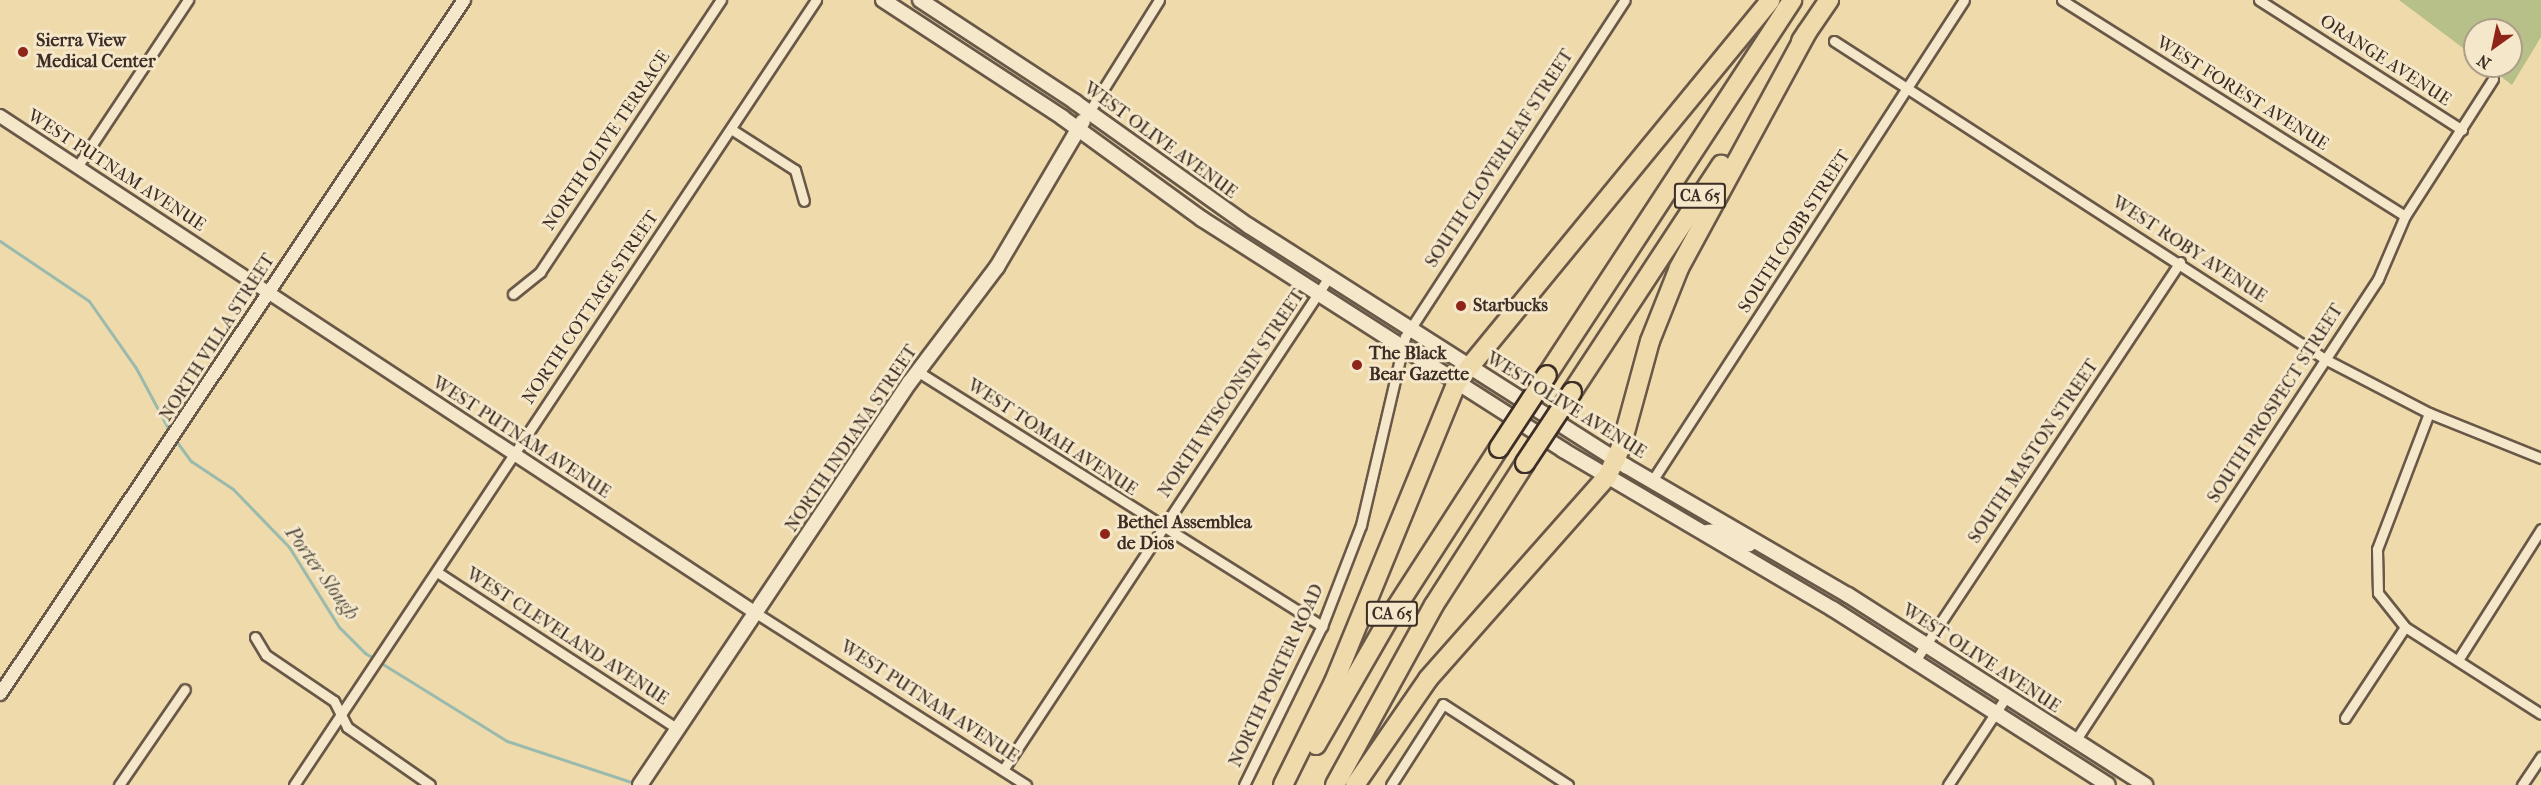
<!DOCTYPE html>
<html>
<head>
<meta charset="utf-8">
<style>
	body { margin:0 }
	#map { position:relative; width:2541px; height:785px; overflow:hidden; background:#efdaac; font-family:"IM FELL French Canon",serif }
	div>[style] { position:absolute }
	.green>* { inset:0; background:#b8c08a }
	.stream>* { height:3px; margin:-1.5px; padding:0 1.5px; transform-origin:1.5px; border-radius:1.5px; background:#9abaad }
	.roads { filter:drop-shadow(2px 0 #695848) drop-shadow(-2px 0 #695848) drop-shadow(0 2px #695848) drop-shadow(0 -2px #695848) }
	.minor>* { height:9px; margin:-4.5px; padding:0 4.5px; transform-origin:4.5px; border-radius:4.5px; background:#f5e7c9 }
	.tertiary>* { height:12px; margin:-6px; padding:0 6px; transform-origin:6px; border-radius:6px; background:#f5e7c9 }
	.secondary>* { height:14px; margin:-7px; padding:0 7px; transform-origin:7px; border-radius:7px; background:#f5e7c9 }
	.motorway>* { height:18px; margin:-9px; padding:0 9px; transform-origin:9px; border-radius:9px; background:#efdaac }
	.bridges { filter:drop-shadow(2px 0 #3c2d26) drop-shadow(-2px 0 #3c2d26) drop-shadow(0 2px #3c2d26) drop-shadow(0 -2px #3c2d26) }
	.motorway-bridge>* { height:18px; margin:-9px; padding:0 9px; transform-origin:9px; border-radius:9px; background:#efdaac }
	.dots>* { width:16px; height:16px; translate:-50% -50%; box-sizing:border-box; border:3px solid #f5e7c9; border-radius:50% }
	span { translate:-50% -50%; white-space:nowrap; text-align:center; line-height:1.15; -webkit-text-stroke:6px #f5e7c9; paint-order:stroke }
	.shield-label span { padding:2px 4px; background:#f5e7c9; border:2px solid; border-radius:4px; -webkit-text-stroke-width:0 }
	.shield-label { font-size:16px; color:#3c2d26; font-weight:700 }
	.poi-label { font-size:18px; color:#3c2d26; font-weight:700 }
	.left { translate:0 -50%; text-align:left }
	.street-label { font-size:18px; color:#3c2d26 }
	.water-label { font-size:20px; color:#545048; font-style:italic }
	.north { position:absolute; left:2463px; top:18px; width:60px; height:60px; box-sizing:border-box; background:#f5e7c9; border:2px solid #ab9d88; border-radius:50%; rotate:213deg; font-size:16px; font-weight:700; line-height:24px; text-align:center; color:#3c2d26 }
	.north::after { content:''; display:block; margin:auto; width:21px; height:27px; background:#8f2418; clip-path:polygon(50% 0,100% 100%,50% 72%,0 100%) }
</style>
</head>
<body>
<div id="map">
	<div class="green">
		<div style="clip-path:polygon(2399px 0,2541px 0,2541px 37px,2512px 85px,2487px 66px,2511px 66px,2511px 30px,2475px 30px,2475px 57px)"></div>
	</div>
	<div class="stream">
		<div style="left:0;top:241px;width:107px;rotate:34deg"></div>
		<div style="left:89px;top:301px;width:82px;rotate:55deg"></div>
		<div style="left:136px;top:368px;width:72px;rotate:62deg"></div>
		<div style="left:174px;top:438px;width:29px;rotate:54deg"></div>
		<div style="left:191px;top:461px;width:50px;rotate:33.7deg"></div>
		<div style="left:233px;top:489px;width:81px;rotate:46deg"></div>
		<div style="left:289px;top:547px;width:94px;rotate:58deg"></div>
		<div style="left:339px;top:627px;width:37px;rotate:45deg"></div>
		<div style="left:365px;top:653px;width:167px;rotate:31.8deg"></div>
		<div style="left:507px;top:741px;width:137px;rotate:18.3deg"></div>
	</div>
	<div class="roads">
		<div class="minor">
			<div style="left:2062px;top:0;width:405px;rotate:32.2deg"></div>
			<div style="left:2259px;top:0;width:241px;rotate:32.6deg"></div>
			<div style="left:1834px;top:41px;width:585px;rotate:32.93deg"></div>
			<div style="left:2325px;top:359px;width:117px;rotate:27.4deg"></div>
			<div style="left:2429px;top:413px;width:121px;rotate:21.9deg"></div>
			<div style="left:1089px;top:112px;width:132px;rotate:-58deg"></div>
			<div style="left:731px;top:129px;width:76px;rotate:32.6deg"></div>
			<div style="left:795px;top:170px;width:32px;rotate:74deg"></div>
			<div style="left:77px;top:167px;width:201px;rotate:-56.4deg"></div>
			<div style="left:513px;top:294px;width:35px;rotate:-39deg"></div>
			<div style="left:540px;top:272px;width:327px;rotate:-56.4deg"></div>
			<div style="left:917px;top:371px;width:479px;rotate:32.2deg"></div>
			<div style="left:2429px;top:413px;width:146px;rotate:110.9deg"></div>
			<div style="left:2377px;top:549px;width:44px;rotate:88.7deg"></div>
			<div style="left:2378px;top:593px;width:43px;rotate:51.5deg"></div>
			<div style="left:2405px;top:627px;width:161px;rotate:32.6deg"></div>
			<div style="left:1652px;top:481px;width:573px;rotate:-57.03deg"></div>
			<div style="left:437px;top:572px;width:288px;rotate:33.1deg"></div>
			<div style="left:756px;top:613px;width:320px;rotate:32.5deg"></div>
			<div style="left:255px;top:637px;width:21px;rotate:59deg"></div>
			<div style="left:266px;top:655px;width:82px;rotate:34.1deg"></div>
			<div style="left:334px;top:701px;width:29px;rotate:63deg"></div>
			<div style="left:347px;top:727px;width:101px;rotate:34.9deg"></div>
			<div style="left:2458px;top:660px;width:155px;rotate:-57.6deg"></div>
			<div style="left:1915px;top:661px;width:479px;rotate:-56.4deg"></div>
			<div style="left:2345px;top:718px;width:109px;rotate:-56.6deg"></div>
			<div style="left:2075px;top:741px;width:552px;rotate:-56.74deg"></div>
			<div style="left:2378px;top:279px;width:69px;rotate:-66.8deg"></div>
			<div style="left:2405px;top:216px;width:163px;rotate:-57.3deg"></div>
			<div style="left:1003px;top:770px;width:591px;rotate:-56.53deg"></div>
			<div style="left:119px;top:785px;width:116px;rotate:-55.5deg"></div>
			<div style="left:294px;top:785px;width:943px;rotate:-56.38deg"></div>
			<div style="left:1244px;top:785px;width:177px;rotate:-63.9deg"></div>
			<div style="left:1322px;top:626px;width:108px;rotate:-68.9deg"></div>
			<div style="left:1361px;top:525px;width:193px;rotate:-76.8deg"></div>
			<div style="left:1405px;top:337px;width:402px;rotate:-56.9deg"></div>
			<div style="left:1391px;top:785px;width:96px;rotate:-57.3deg"></div>
			<div style="left:1443px;top:704px;width:149px;rotate:32.9deg"></div>
			<div style="left:1948px;top:785px;width:105px;rotate:-56.6deg"></div>
			<div style="left:2522px;top:785px;width:34px;rotate:-56deg"></div>
		</div>
		<div class="tertiary">
			<div style="left:0;top:116px;width:905px;rotate:33.32deg"></div>
			<div style="left:0;top:694px;width:835px;rotate:-56.23deg"></div>
		</div>
		<div class="secondary">
			<div style="left:883px;top:0;width:215px;rotate:33.2deg"></div>
			<div style="left:1063px;top:118px;width:172px;rotate:36deg"></div>
			<div style="left:1202px;top:219px;width:429px;rotate:32.6deg"></div>
			<div style="left:1563px;top:450px;width:313px;rotate:30.5deg"></div>
			<div style="left:1833px;top:609px;width:326px;rotate:32.6deg"></div>
			<div style="left:920px;top:0;width:186px;rotate:33.3deg"></div>
			<div style="left:1075px;top:102px;width:214px;rotate:35.5deg"></div>
			<div style="left:1249px;top:226px;width:447px;rotate:32.5deg"></div>
			<div style="left:1626px;top:466px;width:257px;rotate:30.2deg"></div>
			<div style="left:1848px;top:595px;width:353px;rotate:32.6deg"></div>
			<div style="left:1707px;top:532px;width:11px;rotate:-5deg"></div>
			<div style="left:1718px;top:531px;width:34px;rotate:23deg"></div>
			<div style="left:640px;top:785px;width:485px;rotate:-56.2deg"></div>
			<div style="left:910px;top:382px;width:144px;rotate:-52.9deg"></div>
			<div style="left:997px;top:267px;width:169px;rotate:-59.5deg"></div>
		</div>
		<div class="motorway">
			<div style="left:1801px;top:41px;width:50px;rotate:-55.7deg"></div>
			<div style="left:1547px;top:375px;width:448px;rotate:-56.8deg"></div>
			<div style="left:1572px;top:392px;width:272px;rotate:-56.7deg"></div>
			<div style="left:1316px;top:745px;width:148px;rotate:-60deg"></div>
			<div style="left:1390px;top:617px;width:201px;rotate:-57.2deg"></div>
			<div style="left:1283px;top:785px;width:115px;rotate:-63.7deg"></div>
			<div style="left:1334px;top:682px;width:324px;rotate:-67.7deg"></div>
			<div style="left:1457px;top:382px;width:494px;rotate:-50.6deg"></div>
			<div style="left:1335px;top:785px;width:205px;rotate:-61.2deg"></div>
			<div style="left:1434px;top:605px;width:169px;rotate:-57.3deg"></div>
			<div style="left:1355px;top:785px;width:129px;rotate:-55.4deg"></div>
			<div style="left:1428px;top:679px;width:270px;rotate:-48.5deg"></div>
			<div style="left:1607px;top:477px;width:33px;rotate:-65deg"></div>
			<div style="left:1621px;top:447px;width:110px;rotate:-74.7deg"></div>
			<div style="left:1650px;top:341px;width:79px;rotate:-68.3deg"></div>
			<div style="left:1679px;top:268px;width:268px;rotate:-61.5deg"></div>
		</div>
	</div>
	<div class="bridges">
		<div class="motorway-bridge">
			<div style="left:1499px;top:448px;width:87px;rotate:-56.7deg"></div>
			<div style="left:1525px;top:463px;width:85px;rotate:-56.5deg"></div>
		</div>
	</div>
	<div class="dots">
		<div style="left:23px;top:52px;background:#8f2418"></div>
		<div style="left:1461px;top:306px;background:#8f2418"></div>
		<div style="left:1357px;top:365px;background:#8f2418"></div>
		<div style="left:1105px;top:534px;background:#8f2418"></div>
	</div>
	<div class="shield-label">
		<span style="left:1700px;top:196px">CA 65</span>
		<span style="left:1392px;top:614px">CA 65</span>
	</div>
	<div class="poi-label">
		<span class="left" style="left:36px;top:52px">Sierra View<br>Medical Center</span>
		<span class="left" style="left:1473px;top:306px">Starbucks</span>
		<span class="left" style="left:1369px;top:365px">The Black<br>Bear Gazette</span>
		<span class="left" style="left:1117px;top:534px">Bethel Assemblea<br>de Dios</span>
	</div>
	<div class="street-label">
		<span style="left:2385px;top:61px;rotate:33deg">ORANGE AVENUE</span>
		<span style="left:2242px;top:94px;rotate:32deg">WEST FOREST AVENUE</span>
		<span style="left:607px;top:141px;rotate:-56deg">NORTH OLIVE TERRACE</span>
		<span style="left:1160px;top:141px;rotate:36deg">WEST OLIVE AVENUE</span>
		<span style="left:1500px;top:159px;rotate:-57deg">SOUTH CLOVERLEAF STREET</span>
		<span style="left:116px;top:171px;rotate:33deg">WEST PUTNAM AVENUE</span>
		<span style="left:1795px;top:232px;rotate:-57deg">SOUTH COBB STREET</span>
		<span style="left:2189px;top:250px;rotate:33deg">WEST ROBY AVENUE</span>
		<span style="left:591px;top:308px;rotate:-56deg">NORTH COTTAGE STREET</span>
		<span style="left:218px;top:338px;rotate:-57deg">NORTH VILLA STREET</span>
		<span style="left:1232px;top:394px;rotate:-56deg">NORTH WISCONSIN STREET</span>
		<span style="left:2276px;top:404px;rotate:-57deg">SOUTH PROSPECT STREET</span>
		<span style="left:1566px;top:406px;rotate:32deg">WEST OLIVE AVENUE</span>
		<span style="left:521px;top:438px;rotate:33deg">WEST PUTNAM AVENUE</span>
		<span style="left:1052px;top:438px;rotate:33deg">WEST TOMAH AVENUE</span>
		<span style="left:852px;top:439px;rotate:-56deg">NORTH INDIANA STREET</span>
		<span style="left:2034px;top:452px;rotate:-56deg">SOUTH MASTON STREET</span>
		<span style="left:567px;top:637px;rotate:33deg">WEST CLEVELAND AVENUE</span>
		<span style="left:1981px;top:659px;rotate:33deg">WEST OLIVE AVENUE</span>
		<span style="left:1277px;top:676px;rotate:-65deg">NORTH PORTER ROAD</span>
		<span style="left:929px;top:702px;rotate:33deg">WEST PUTNAM AVENUE</span>
	</div>
	<div class="water-label">
		<span style="left:322px;top:573px;rotate:54deg">Porter Slough</span>
	</div>
	<div class="north">N</div>
</div>
</body>
</html>
